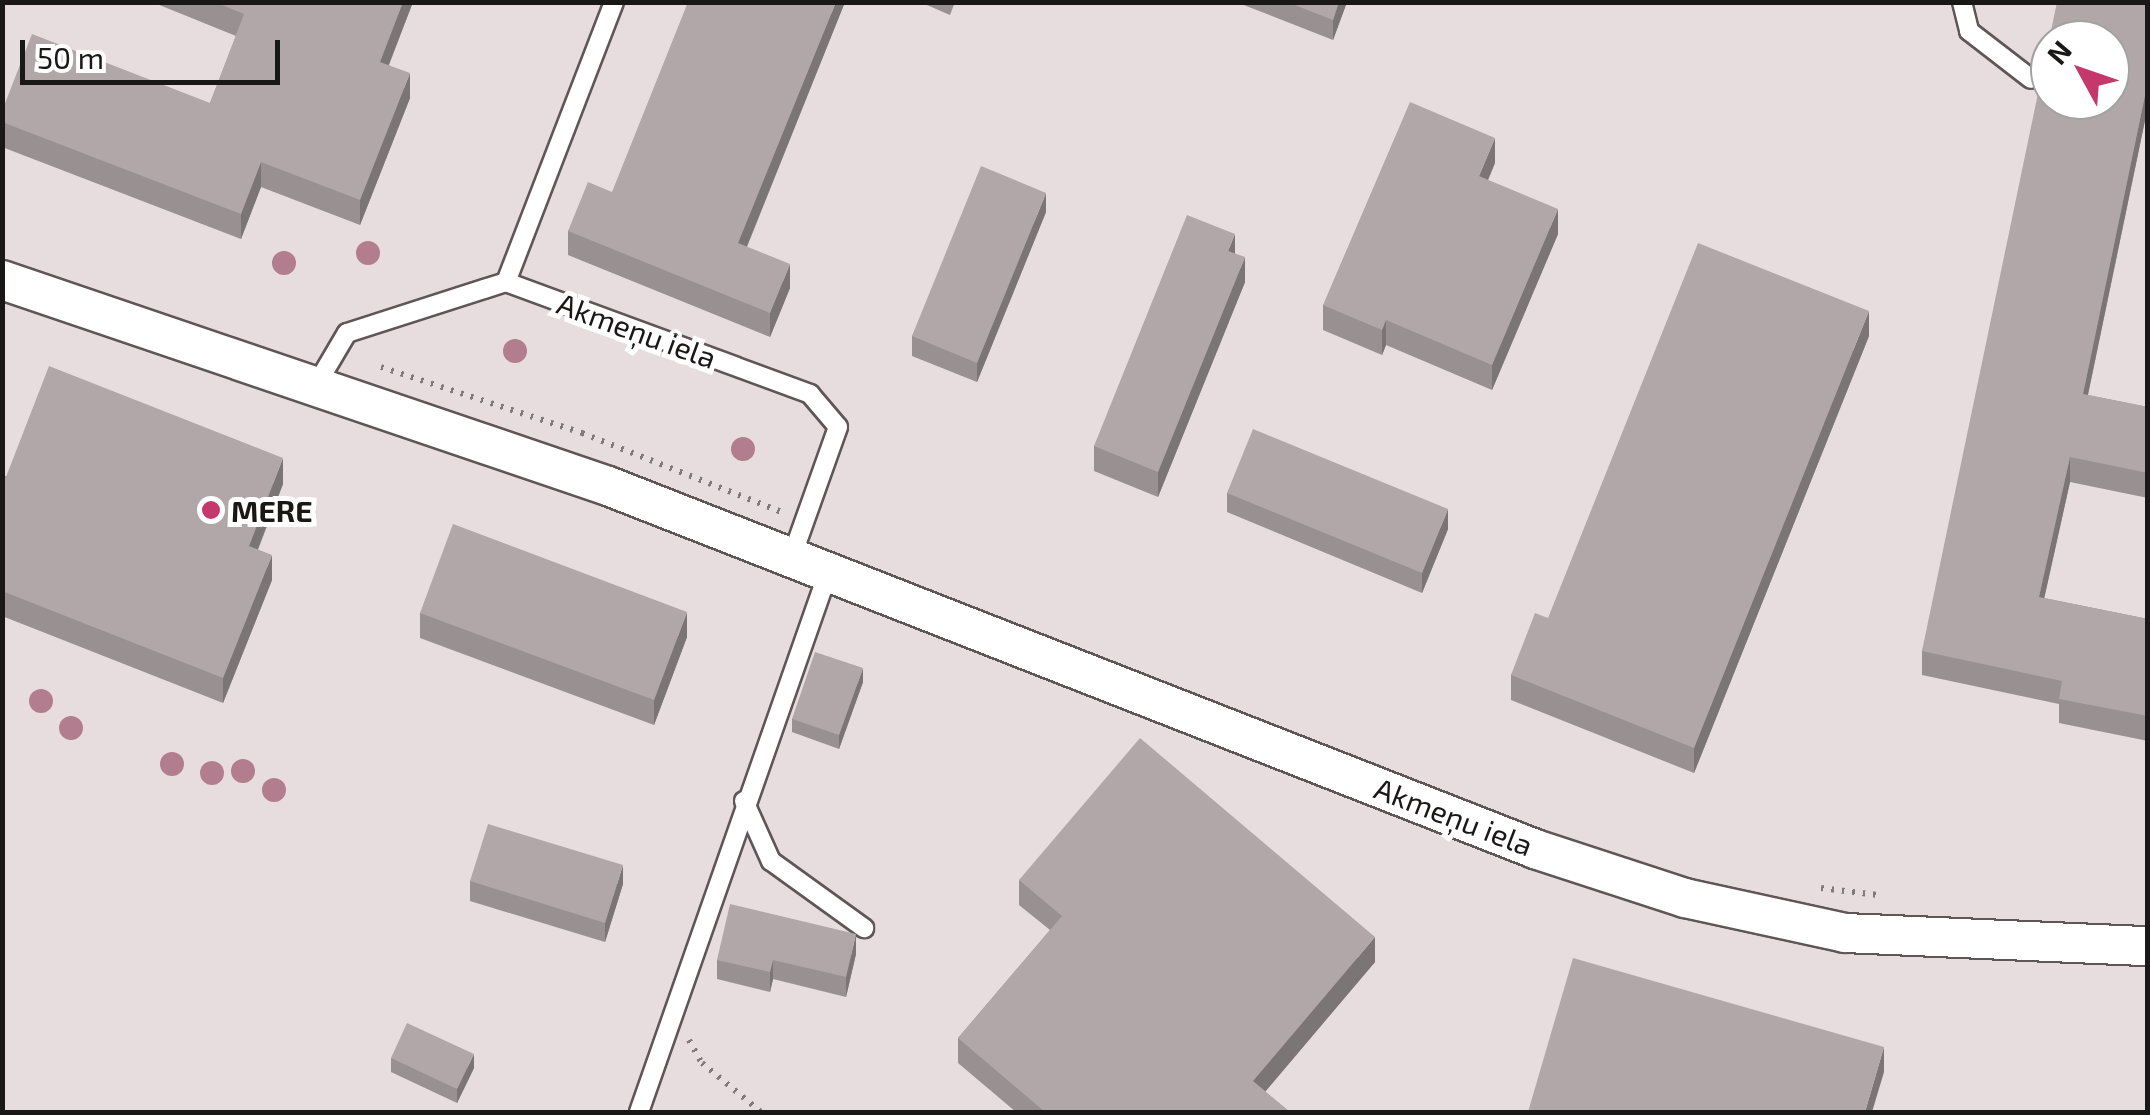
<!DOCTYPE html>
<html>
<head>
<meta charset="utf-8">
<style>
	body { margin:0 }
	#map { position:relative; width:2150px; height:1115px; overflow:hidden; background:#e7dcde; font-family:"Exo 2",sans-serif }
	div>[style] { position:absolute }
	.path>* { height:6px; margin-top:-3px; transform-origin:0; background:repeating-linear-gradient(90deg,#80797a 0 2.5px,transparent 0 10.5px) }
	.roads { filter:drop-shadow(2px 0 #5f5658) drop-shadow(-2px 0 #5f5658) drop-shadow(0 2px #5f5658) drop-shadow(0 -2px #5f5658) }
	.service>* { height:18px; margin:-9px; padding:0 9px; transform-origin:9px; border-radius:9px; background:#fff }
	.minor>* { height:38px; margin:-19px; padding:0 19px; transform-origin:19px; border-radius:19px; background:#fff }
	.trees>* { width:24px; height:24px; margin:-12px; border-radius:50%; background:#b27e8f }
	.wall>* { inset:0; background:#989091 }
	.shaded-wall>* { inset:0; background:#7c7576 }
	.building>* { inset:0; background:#b1a7a9 }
	.dots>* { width:28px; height:28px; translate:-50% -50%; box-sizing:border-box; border:5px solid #fff; border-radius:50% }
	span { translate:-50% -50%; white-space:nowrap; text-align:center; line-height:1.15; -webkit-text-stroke:10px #fff; paint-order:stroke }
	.street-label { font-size:30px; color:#1a1717 }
	.poi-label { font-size:30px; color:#1a1717; font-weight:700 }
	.left { translate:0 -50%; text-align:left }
	.frame { position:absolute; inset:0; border:5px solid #1a1717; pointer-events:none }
	.north { position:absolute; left:2030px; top:20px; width:100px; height:100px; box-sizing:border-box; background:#fff; border:2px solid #a3a2a2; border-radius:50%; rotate:310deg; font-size:28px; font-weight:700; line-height:40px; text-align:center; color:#1a1717 }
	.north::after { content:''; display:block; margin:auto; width:35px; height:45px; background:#c4386c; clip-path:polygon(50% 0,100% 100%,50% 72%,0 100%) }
	.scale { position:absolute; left:20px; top:40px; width:260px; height:45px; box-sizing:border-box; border:5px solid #1a1717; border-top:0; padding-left:12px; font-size:30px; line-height:35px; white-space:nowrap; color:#1a1717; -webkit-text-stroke:8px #fff; paint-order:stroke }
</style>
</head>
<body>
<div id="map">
	<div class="path">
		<div style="left:381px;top:367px;width:212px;rotate:18.2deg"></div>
		<div style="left:582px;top:433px;width:215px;rotate:21.6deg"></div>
		<div style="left:1821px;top:888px;width:57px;rotate:7deg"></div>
		<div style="left:689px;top:1040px;width:26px;rotate:61deg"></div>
		<div style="left:702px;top:1063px;width:77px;rotate:39.7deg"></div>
	</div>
	<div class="roads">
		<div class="service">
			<div style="left:1962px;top:2px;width:30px;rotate:76deg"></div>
			<div style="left:1969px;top:31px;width:78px;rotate:37.7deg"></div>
			<div style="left:506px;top:282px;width:300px;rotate:-68.9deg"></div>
			<div style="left:318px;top:382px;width:57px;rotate:-59.4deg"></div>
			<div style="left:347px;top:333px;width:167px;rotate:-17.8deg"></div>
			<div style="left:506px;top:282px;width:324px;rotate:20.2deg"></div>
			<div style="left:810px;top:394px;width:43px;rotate:49.7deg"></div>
			<div style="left:838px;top:427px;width:137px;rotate:109.6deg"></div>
			<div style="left:744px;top:801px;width:66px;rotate:65.8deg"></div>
			<div style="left:771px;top:861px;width:115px;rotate:35.8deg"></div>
			<div style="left:639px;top:1112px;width:574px;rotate:-70.68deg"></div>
		</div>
		<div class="minor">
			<div style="left:2px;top:280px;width:640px;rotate:18.77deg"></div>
			<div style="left:608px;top:486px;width:996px;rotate:21.38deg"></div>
			<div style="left:1535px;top:849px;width:158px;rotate:18.1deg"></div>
			<div style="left:1685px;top:898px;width:164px;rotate:12.3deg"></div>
			<div style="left:1845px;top:933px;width:303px;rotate:2.5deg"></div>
		</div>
	</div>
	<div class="trees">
		<div style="left:368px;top:253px"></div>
		<div style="left:284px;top:263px"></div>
		<div style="left:515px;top:351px"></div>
		<div style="left:743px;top:449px"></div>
		<div style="left:41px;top:701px"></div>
		<div style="left:71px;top:728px"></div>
		<div style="left:172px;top:764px"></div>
		<div style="left:243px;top:771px"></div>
		<div style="left:212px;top:773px"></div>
		<div style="left:274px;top:790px"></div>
	</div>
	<div class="wall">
		<div style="clip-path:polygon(152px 2px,413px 2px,389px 65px,410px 98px,360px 225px,261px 187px,241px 239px,2px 147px,2px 111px,210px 103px,236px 36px)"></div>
		<div style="clip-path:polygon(845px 2px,747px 247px,790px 288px,770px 337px,568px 255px,568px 231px,612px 192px)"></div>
		<div style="clip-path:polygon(920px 2px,955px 2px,950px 15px)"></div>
		<div style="clip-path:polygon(1236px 2px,1347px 2px,1333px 40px)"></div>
		<div style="clip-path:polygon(2148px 2px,2148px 106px,2088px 395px,2148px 407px,2148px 498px,2070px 482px,2044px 598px,2148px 619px,2148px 741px,2059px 723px,2059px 704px,1922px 675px,1922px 651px)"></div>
		<div style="clip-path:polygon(1495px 163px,1488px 180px,1558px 234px,1492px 390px,1386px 345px,1382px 355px,1323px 330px,1323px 305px)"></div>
		<div style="clip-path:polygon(1046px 212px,977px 382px,912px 356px,912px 336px)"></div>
		<div style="clip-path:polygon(1235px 253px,1245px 282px,1158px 497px,1094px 471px,1094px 446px)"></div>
		<div style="clip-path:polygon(1869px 336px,1694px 773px,1511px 700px,1511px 675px,1548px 618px)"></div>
		<div style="clip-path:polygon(2px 476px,283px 484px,258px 550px,272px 580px,223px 703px,2px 616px)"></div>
		<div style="clip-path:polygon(1227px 493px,1448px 529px,1422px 593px,1227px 512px)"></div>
		<div style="clip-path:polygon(420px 613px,687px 637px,654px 725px,420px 638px)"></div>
		<div style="clip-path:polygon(863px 682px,839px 749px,792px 732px,792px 719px)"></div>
		<div style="clip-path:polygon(1019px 880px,1375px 962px,1265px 1092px,1290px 1112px,1016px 1112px,958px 1063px,958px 1038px,1050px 930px,1019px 905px)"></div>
		<div style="clip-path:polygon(470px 881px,623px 884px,605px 942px,470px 901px)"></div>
		<div style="clip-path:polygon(856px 954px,846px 997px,773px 979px,770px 992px,717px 979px,717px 960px)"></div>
		<div style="clip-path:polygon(391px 1058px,474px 1068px,457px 1103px,391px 1072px)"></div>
	</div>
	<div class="shaded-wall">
		<div style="clip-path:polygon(403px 2px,413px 2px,380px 87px,380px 62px)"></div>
		<div style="clip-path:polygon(836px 2px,845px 2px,738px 268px,738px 243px)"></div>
		<div style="clip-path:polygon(1339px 2px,1347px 2px,1333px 40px,1333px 20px)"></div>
		<div style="clip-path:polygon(410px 73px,410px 98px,360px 225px,360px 200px)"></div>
		<div style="clip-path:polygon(2148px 81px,2148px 106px,2083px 418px,2083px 394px)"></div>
		<div style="clip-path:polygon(1495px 138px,1495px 163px,1479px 201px,1479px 176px)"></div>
		<div style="clip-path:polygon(261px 162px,261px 187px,241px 239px,241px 214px)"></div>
		<div style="clip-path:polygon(1046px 193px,1046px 212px,977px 382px,977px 363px)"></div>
		<div style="clip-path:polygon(1558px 209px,1558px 234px,1492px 390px,1492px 365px)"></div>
		<div style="clip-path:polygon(1235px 234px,1235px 259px,1228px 251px)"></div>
		<div style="clip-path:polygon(1245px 257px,1245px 282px,1158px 497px,1158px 472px)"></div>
		<div style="clip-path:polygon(790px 264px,790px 288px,770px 337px,770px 313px)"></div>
		<div style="clip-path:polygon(1869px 311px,1869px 336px,1694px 773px,1694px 748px)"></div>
		<div style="clip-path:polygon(1386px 320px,1386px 345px,1382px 355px,1382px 330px)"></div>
		<div style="clip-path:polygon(2070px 457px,2070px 482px,2039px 622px,2039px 597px)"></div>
		<div style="clip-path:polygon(283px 458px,283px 484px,249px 571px,249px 546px)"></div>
		<div style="clip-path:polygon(1448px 509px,1448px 529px,1422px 593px,1422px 573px)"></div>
		<div style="clip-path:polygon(272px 555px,272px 580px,223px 703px,223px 678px)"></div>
		<div style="clip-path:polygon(687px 612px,687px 637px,654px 725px,654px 700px)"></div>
		<div style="clip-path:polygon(863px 668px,863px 682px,839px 749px,839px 735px)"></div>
		<div style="clip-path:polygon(623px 865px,623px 884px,605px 942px,605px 923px)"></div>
		<div style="clip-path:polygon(856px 934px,856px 954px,846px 997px,846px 977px)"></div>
		<div style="clip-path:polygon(1375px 937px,1375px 962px,1253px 1106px,1253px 1081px)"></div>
		<div style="clip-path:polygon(773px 960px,773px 979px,770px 992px,770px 972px)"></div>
		<div style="clip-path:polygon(1884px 1047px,1884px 1072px,1872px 1112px,1865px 1112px)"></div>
		<div style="clip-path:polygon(474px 1054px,474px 1068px,457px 1103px,457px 1089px)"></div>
	</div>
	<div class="building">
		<div style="clip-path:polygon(215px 2px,403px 2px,380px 62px,410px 73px,360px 200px,261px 162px,241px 214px,2px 122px,2px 111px,32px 34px,210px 103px,244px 14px)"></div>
		<div style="clip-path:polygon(688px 2px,836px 2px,738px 243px,790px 264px,770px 313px,568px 231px,588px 182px,612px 192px)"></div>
		<div style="clip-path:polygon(1287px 2px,1339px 2px,1333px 20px)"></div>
		<div style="clip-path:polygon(evenodd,2057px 2px,2148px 2px,2148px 81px,2083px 394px,2148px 407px,2148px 473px,2070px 457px,2039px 597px,2148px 619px,2148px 716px,2059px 699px,2062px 681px,1922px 651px,2057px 2px,2050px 40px,2110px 40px,2110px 100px,2050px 100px,2050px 40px)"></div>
		<div style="clip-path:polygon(1410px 102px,1495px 138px,1479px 176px,1558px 209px,1492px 365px,1386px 320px,1382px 330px,1323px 305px)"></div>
		<div style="clip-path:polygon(981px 166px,1046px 193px,977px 363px,912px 336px)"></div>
		<div style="clip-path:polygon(1187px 215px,1235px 234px,1228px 251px,1245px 257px,1158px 472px,1094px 446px)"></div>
		<div style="clip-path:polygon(1698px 243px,1869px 311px,1694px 748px,1511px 675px,1535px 613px,1548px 618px)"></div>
		<div style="clip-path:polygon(49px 366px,283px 458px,249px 546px,272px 555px,223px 678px,2px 591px,2px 476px,6px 477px)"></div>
		<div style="clip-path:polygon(1253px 429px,1448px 509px,1422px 573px,1227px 493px)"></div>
		<div style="clip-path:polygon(453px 524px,687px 612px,654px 700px,420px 613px)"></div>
		<div style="clip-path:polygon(815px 652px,863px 668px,839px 735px,792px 719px)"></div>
		<div style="clip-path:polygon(1140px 738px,1375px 937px,1253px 1081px,1290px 1112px,1045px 1112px,958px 1038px,1062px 916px,1019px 880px)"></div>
		<div style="clip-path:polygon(488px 824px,623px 865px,605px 923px,470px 881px)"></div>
		<div style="clip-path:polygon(730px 904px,856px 934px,846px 977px,773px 960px,770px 972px,717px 960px)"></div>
		<div style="clip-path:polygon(1573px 958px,1884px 1047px,1865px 1112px,1528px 1112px)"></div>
		<div style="clip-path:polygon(407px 1023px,474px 1054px,457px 1089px,391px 1058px)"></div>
	</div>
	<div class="dots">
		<div style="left:211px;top:510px;background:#c4386c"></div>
	</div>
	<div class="street-label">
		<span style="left:637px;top:330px;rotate:20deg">Akmeņu iela</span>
		<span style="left:1454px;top:816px;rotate:21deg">Akmeņu iela</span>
	</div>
	<div class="poi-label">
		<span class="left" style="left:231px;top:510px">MERE</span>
	</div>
	<div class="frame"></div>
	<div class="north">N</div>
	<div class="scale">50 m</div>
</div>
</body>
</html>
